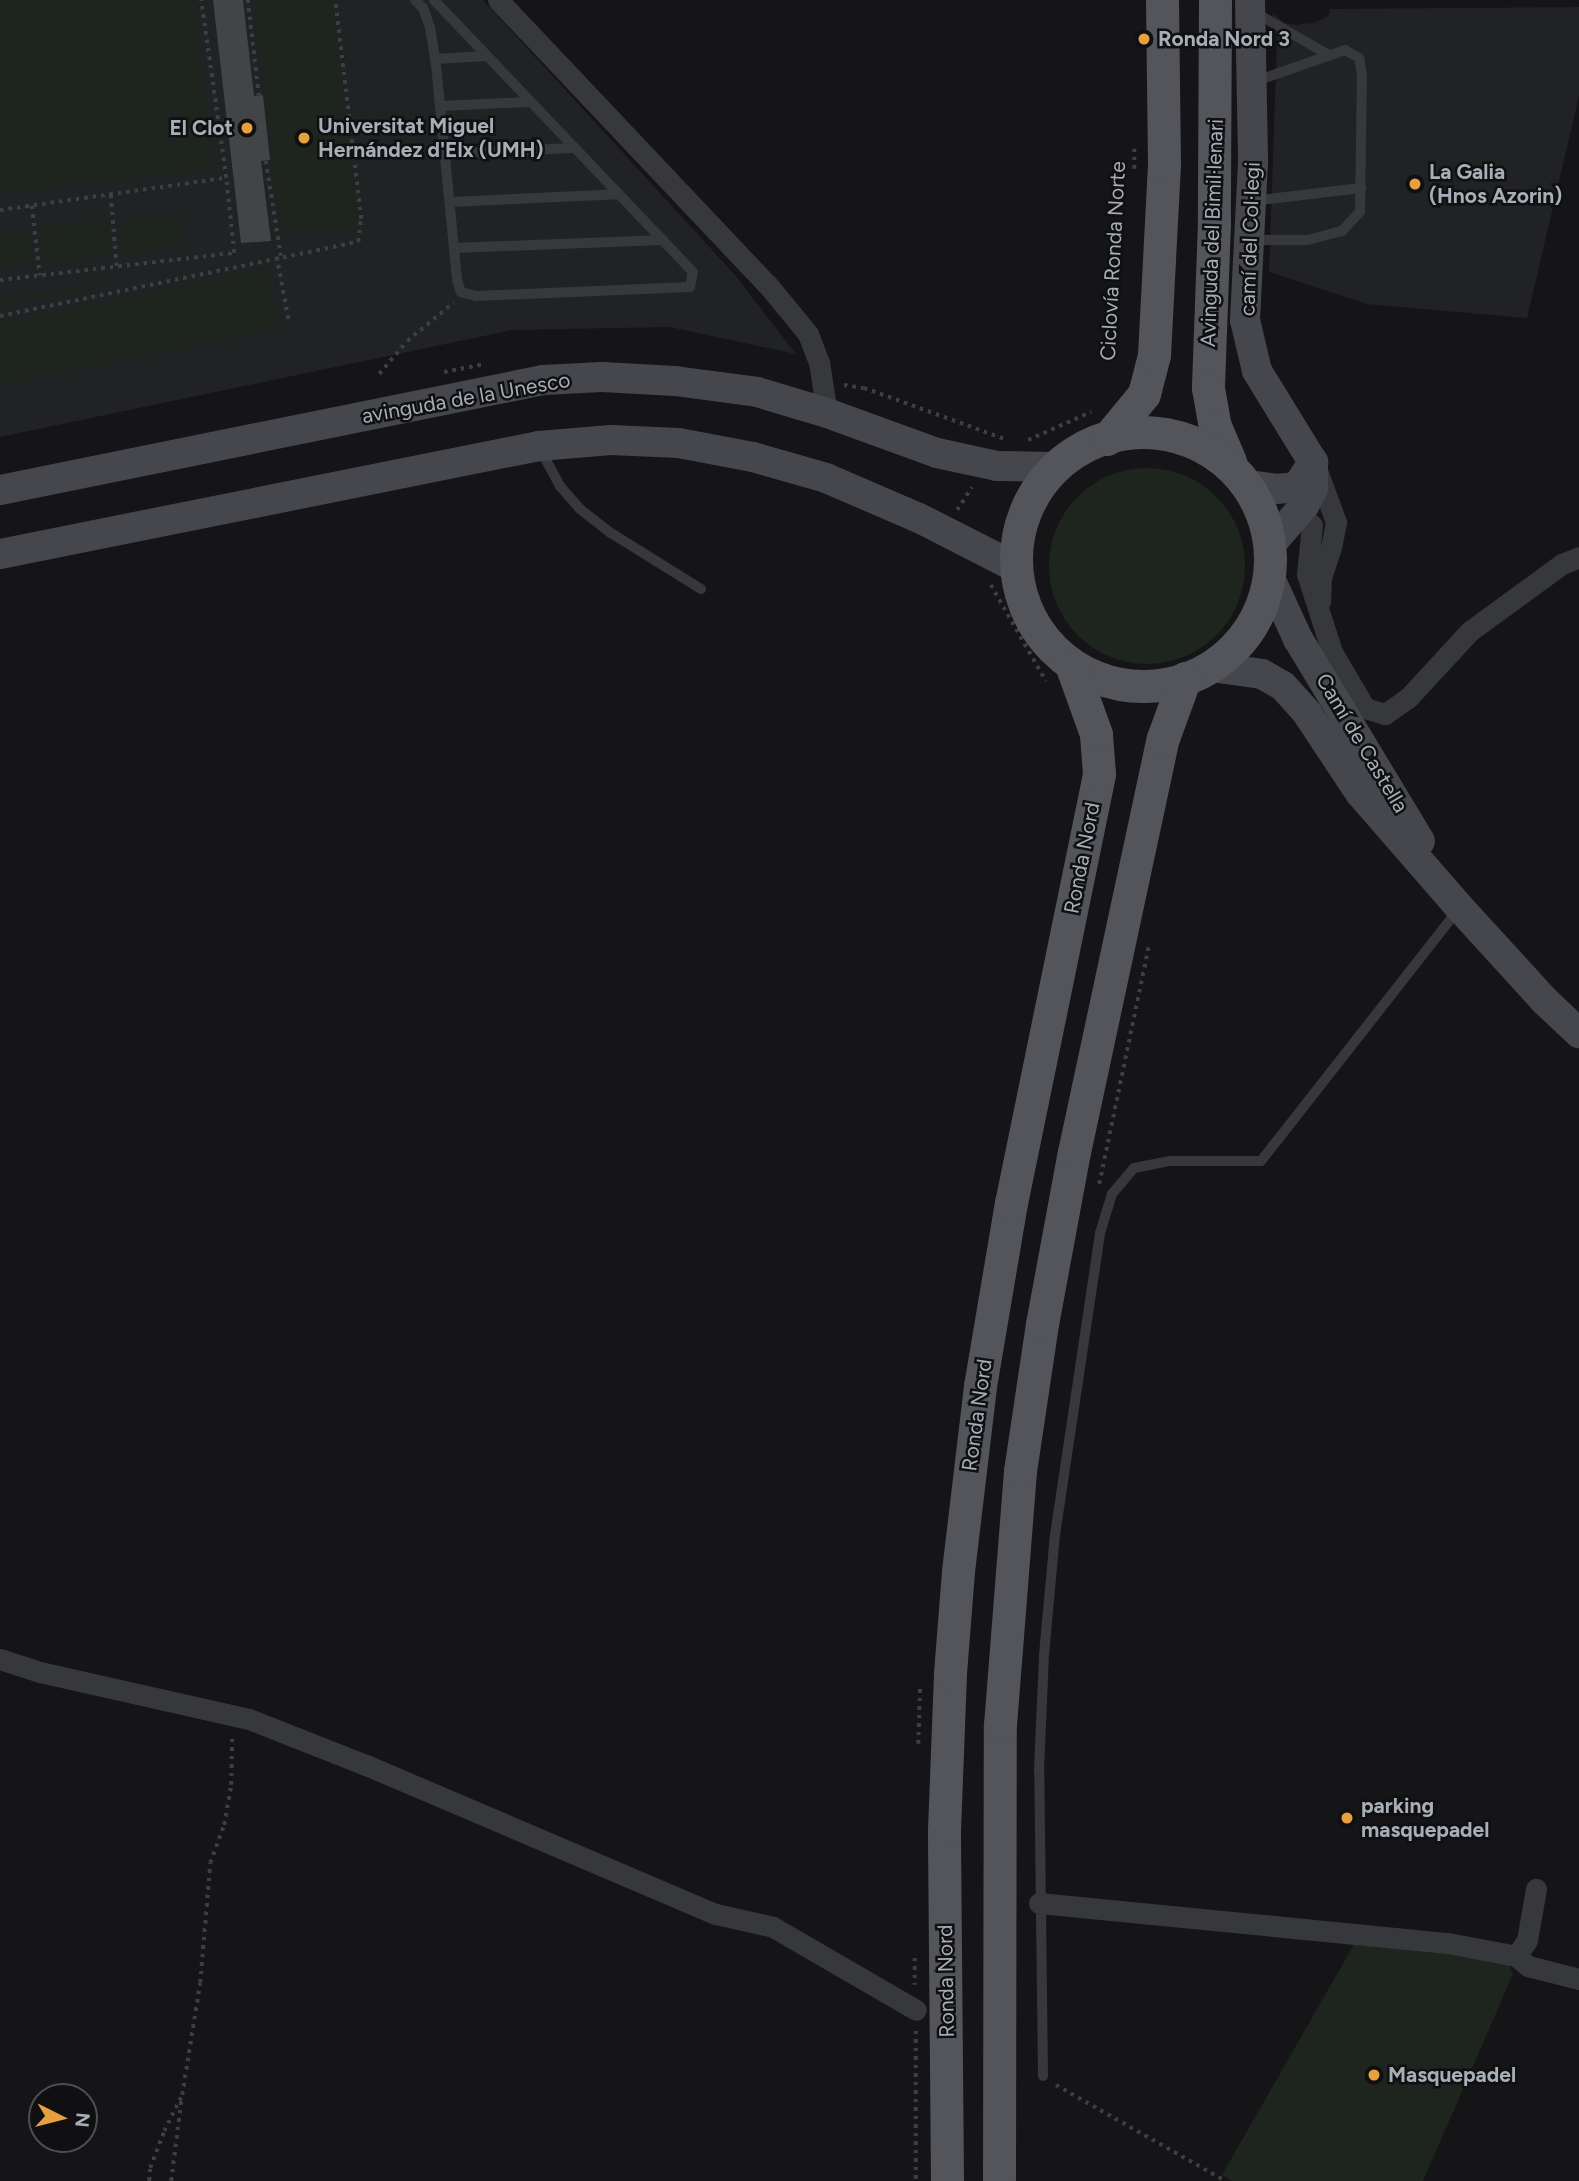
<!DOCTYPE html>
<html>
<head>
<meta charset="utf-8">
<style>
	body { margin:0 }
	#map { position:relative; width:1579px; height:2181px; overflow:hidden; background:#151517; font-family:Figtree,sans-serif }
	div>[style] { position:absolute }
	.built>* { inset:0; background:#212224 }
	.green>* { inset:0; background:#1e251e }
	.round { border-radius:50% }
	.building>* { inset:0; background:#424447 }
	.path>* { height:3.5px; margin-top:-1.75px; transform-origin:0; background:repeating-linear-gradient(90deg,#3d3f43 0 3.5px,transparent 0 8.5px) }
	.lane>* { height:10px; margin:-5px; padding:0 5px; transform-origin:5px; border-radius:5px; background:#37383c }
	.street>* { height:21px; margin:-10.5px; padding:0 10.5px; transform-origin:10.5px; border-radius:10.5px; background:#37383c }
	.secondary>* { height:30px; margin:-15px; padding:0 15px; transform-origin:15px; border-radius:15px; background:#45474c }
	.primary>* { height:33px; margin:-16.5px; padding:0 16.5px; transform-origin:16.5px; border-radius:16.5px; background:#53555b }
	.primary>.ring { margin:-16.5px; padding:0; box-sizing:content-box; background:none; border:33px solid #53555b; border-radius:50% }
	.dots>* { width:19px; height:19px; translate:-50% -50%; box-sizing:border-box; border:4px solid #101012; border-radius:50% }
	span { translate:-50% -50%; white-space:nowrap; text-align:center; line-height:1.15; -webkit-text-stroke:5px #101012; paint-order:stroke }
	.poi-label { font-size:21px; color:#a8aeb6; font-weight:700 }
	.left { translate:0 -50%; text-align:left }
	.right { translate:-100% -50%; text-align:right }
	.street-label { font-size:21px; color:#a8aeb6 }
	.north { position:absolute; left:28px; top:2083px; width:70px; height:70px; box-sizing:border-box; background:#101012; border:2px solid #4d4f54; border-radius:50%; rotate:96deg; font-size:19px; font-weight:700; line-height:28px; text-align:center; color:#a8aeb6 }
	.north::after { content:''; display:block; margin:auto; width:24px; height:32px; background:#e6a03e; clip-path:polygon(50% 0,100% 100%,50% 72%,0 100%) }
</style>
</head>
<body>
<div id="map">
	<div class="built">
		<div style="clip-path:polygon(0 0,483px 0,735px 275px,796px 354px,670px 327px,512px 330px,0 437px)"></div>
		<div style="clip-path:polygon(1579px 7px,1579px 96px,1527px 318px,1367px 304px,1269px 272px,1277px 40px,1272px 12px,1284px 23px,1296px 25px,1313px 23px,1328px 16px,1330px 9px)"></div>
	</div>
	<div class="green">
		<div style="clip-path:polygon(0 0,193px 0,213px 169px,0 193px)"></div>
		<div style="clip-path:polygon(253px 0,333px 0,359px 227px,281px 234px)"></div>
		<div style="clip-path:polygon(181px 213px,185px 246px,120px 254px,117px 222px)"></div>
		<div style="clip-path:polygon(107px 220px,110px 255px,44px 263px,41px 229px)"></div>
		<div style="clip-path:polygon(30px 230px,34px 264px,0 268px,0 234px)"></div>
		<div style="clip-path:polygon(266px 268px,279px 328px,0 385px,0 324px)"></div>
		<div style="clip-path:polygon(124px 282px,0 307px,0 295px)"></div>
		<div class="round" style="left:1049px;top:468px;width:196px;height:196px"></div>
		<div style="clip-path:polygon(1356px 1941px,1492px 1956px,1509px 1964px,1513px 1974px,1423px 2181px,1232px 2181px,1222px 2175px)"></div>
	</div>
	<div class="building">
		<div style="clip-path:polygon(213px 0,243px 0,254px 96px,263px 95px,270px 160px,261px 161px,271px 241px,241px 243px)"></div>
	</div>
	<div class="path">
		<div style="left:248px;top:0;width:96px;rotate:83.4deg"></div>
		<div style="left:266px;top:161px;width:96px;rotate:81deg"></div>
		<div style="left:1134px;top:169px;width:20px;rotate:-90deg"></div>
		<div style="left:111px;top:195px;width:73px;rotate:85.3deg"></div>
		<div style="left:32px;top:206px;width:70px;rotate:83.5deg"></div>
		<div style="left:0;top:210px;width:228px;rotate:-8.1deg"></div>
		<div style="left:226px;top:178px;width:180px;rotate:-98deg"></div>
		<div style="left:277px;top:257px;width:65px;rotate:79.4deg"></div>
		<div style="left:0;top:280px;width:236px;rotate:-6.6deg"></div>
		<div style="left:234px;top:253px;width:75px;rotate:-96.1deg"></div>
		<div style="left:0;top:316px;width:366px;rotate:-11.7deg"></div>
		<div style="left:358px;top:242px;width:23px;rotate:-83deg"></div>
		<div style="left:361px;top:219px;width:221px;rotate:-96.8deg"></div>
		<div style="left:444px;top:372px;width:42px;rotate:-11deg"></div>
		<div style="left:379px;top:374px;width:43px;rotate:-49.7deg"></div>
		<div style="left:407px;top:341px;width:60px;rotate:-39.6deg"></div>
		<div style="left:844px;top:385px;width:20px;rotate:9deg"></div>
		<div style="left:864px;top:388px;width:153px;rotate:19.9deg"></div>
		<div style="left:1028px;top:440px;width:69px;rotate:-24deg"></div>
		<div style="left:957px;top:510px;width:27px;rotate:-57deg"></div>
		<div style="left:991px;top:585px;width:111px;rotate:60.2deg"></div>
		<div style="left:1099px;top:1184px;width:244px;rotate:-78.2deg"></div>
		<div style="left:918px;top:1744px;width:59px;rotate:-88.1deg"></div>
		<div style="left:915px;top:1958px;width:27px;rotate:90deg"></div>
		<div style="left:916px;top:2031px;width:150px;rotate:90deg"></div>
		<div style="left:1056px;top:2085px;width:195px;rotate:29.5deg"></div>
		<div style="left:149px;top:2181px;width:13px;rotate:-86deg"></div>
		<div style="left:150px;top:2168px;width:40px;rotate:-69deg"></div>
		<div style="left:164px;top:2131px;width:40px;rotate:-63.4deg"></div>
		<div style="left:182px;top:2095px;width:113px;rotate:-80.9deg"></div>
		<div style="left:200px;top:1983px;width:120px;rotate:-85.2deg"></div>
		<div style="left:210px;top:1863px;width:40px;rotate:-69.8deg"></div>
		<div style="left:224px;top:1825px;width:41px;rotate:-80.1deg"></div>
		<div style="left:231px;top:1785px;width:50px;rotate:-88.9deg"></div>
		<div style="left:171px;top:2181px;width:81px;rotate:-82.9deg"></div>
	</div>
	<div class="lane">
		<div style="left:415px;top:0;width:11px;rotate:45deg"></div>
		<div style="left:423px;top:8px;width:20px;rotate:70deg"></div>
		<div style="left:430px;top:27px;width:38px;rotate:81deg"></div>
		<div style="left:436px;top:65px;width:216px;rotate:84.4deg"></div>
		<div style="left:457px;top:280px;width:13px;rotate:72deg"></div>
		<div style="left:461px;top:292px;width:16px;rotate:15deg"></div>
		<div style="left:476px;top:296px;width:214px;rotate:-2.4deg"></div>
		<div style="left:690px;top:287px;width:15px;rotate:-79deg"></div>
		<div style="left:693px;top:272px;width:376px;rotate:-133.6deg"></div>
		<div style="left:1254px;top:12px;width:84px;rotate:29.9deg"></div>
		<div style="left:435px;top:59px;width:51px;rotate:-3.4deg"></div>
		<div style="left:441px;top:106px;width:87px;rotate:-2.6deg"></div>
		<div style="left:445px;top:154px;width:128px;rotate:-2.7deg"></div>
		<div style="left:1252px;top:201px;width:110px;rotate:-6.8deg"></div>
		<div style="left:451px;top:202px;width:167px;rotate:-2.7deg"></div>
		<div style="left:1252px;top:240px;width:56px"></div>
		<div style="left:1308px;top:240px;width:35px;rotate:-15deg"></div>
		<div style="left:1342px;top:231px;width:26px;rotate:-47deg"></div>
		<div style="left:1360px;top:212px;width:136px;rotate:-89.2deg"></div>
		<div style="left:1362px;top:76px;width:18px;rotate:-99deg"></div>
		<div style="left:1359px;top:58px;width:16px;rotate:-150deg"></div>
		<div style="left:1345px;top:50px;width:94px;rotate:160.8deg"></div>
		<div style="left:454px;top:248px;width:209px;rotate:-2.2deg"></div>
		<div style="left:540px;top:449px;width:42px;rotate:61.6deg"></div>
		<div style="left:560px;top:486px;width:30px;rotate:49deg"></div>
		<div style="left:580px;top:509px;width:39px;rotate:38deg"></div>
		<div style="left:611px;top:533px;width:106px;rotate:31.9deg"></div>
		<div style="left:1043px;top:2076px;width:306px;rotate:-90.7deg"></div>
		<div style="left:1039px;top:1770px;width:115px;rotate:-87.5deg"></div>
		<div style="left:1044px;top:1655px;width:121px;rotate:-84.8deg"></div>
		<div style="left:1055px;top:1535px;width:305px;rotate:-81.5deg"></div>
		<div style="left:1100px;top:1233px;width:41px;rotate:-72.9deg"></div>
		<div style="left:1112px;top:1194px;width:34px;rotate:-50deg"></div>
		<div style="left:1134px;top:1168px;width:37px;rotate:-11deg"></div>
		<div style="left:1170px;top:1161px;width:91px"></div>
		<div style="left:1261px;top:1161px;width:319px;rotate:-51.9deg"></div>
	</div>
	<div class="street">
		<div style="left:498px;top:0;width:391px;rotate:46.6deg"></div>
		<div style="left:767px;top:284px;width:65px;rotate:50.6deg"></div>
		<div style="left:808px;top:334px;width:30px;rotate:69deg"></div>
		<div style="left:819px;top:362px;width:52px;rotate:81.1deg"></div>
		<div style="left:1316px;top:468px;width:58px;rotate:69.7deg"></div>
		<div style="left:1336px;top:522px;width:25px;rotate:101deg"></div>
		<div style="left:1331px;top:547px;width:32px;rotate:108deg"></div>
		<div style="left:1321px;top:577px;width:24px;rotate:92deg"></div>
		<div style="left:1291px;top:520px;width:13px;rotate:-4deg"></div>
		<div style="left:1304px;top:519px;width:10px;rotate:37deg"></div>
		<div style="left:1312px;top:525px;width:49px;rotate:95.8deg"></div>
		<div style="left:1307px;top:574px;width:82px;rotate:72.2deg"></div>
		<div style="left:1332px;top:652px;width:65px;rotate:59.5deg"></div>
		<div style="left:1365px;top:708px;width:21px;rotate:17deg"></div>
		<div style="left:1385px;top:714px;width:29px;rotate:-35deg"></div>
		<div style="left:1409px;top:697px;width:90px;rotate:-47.3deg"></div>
		<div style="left:1470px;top:631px;width:114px;rotate:-36.1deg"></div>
		<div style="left:1562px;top:564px;width:18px;rotate:-22deg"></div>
		<div style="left:0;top:1659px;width:42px;rotate:18deg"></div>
		<div style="left:40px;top:1672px;width:214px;rotate:12.7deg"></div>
		<div style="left:249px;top:1719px;width:126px;rotate:21.5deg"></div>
		<div style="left:366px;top:1765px;width:380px;rotate:23.1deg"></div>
		<div style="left:716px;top:1914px;width:58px;rotate:12.8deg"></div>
		<div style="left:773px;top:1927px;width:165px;rotate:30.1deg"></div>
		<div style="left:1039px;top:1903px;width:411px;rotate:5.6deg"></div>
		<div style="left:1448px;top:1943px;width:69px;rotate:10.8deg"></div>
		<div style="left:1516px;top:1956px;width:19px;rotate:-55deg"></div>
		<div style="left:1527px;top:1940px;width:52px;rotate:-80deg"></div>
		<div style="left:1516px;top:1956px;width:16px;rotate:40deg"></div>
		<div style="left:1528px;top:1966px;width:53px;rotate:14.3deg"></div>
	</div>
	<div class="secondary">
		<div style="left:1250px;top:0;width:162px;rotate:88.9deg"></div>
		<div style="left:1253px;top:162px;width:158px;rotate:92.9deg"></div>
		<div style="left:1245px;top:320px;width:52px;rotate:76.8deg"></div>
		<div style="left:1257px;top:371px;width:107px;rotate:58.4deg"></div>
		<div style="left:1246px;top:485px;width:31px;rotate:7deg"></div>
		<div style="left:1277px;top:489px;width:20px;rotate:-6deg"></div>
		<div style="left:1297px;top:487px;width:30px;rotate:-57deg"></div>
		<div style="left:0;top:490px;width:554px;rotate:-11.45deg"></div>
		<div style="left:543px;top:380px;width:59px;rotate:-2.9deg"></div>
		<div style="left:602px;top:377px;width:73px;rotate:3.1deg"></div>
		<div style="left:675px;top:381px;width:83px;rotate:7.6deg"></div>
		<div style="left:757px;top:392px;width:73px;rotate:16.7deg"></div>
		<div style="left:827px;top:413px;width:117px;rotate:20deg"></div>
		<div style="left:937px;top:453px;width:61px;rotate:12.2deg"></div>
		<div style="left:997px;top:466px;width:56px;rotate:1deg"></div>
		<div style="left:1269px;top:546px;width:53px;rotate:-48.8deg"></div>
		<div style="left:1304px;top:506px;width:20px;rotate:-63deg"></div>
		<div style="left:1313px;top:488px;width:26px;rotate:-90deg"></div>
		<div style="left:0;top:554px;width:550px;rotate:-11.33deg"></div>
		<div style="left:539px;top:446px;width:72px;rotate:-4.8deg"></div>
		<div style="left:611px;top:440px;width:68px;rotate:2.5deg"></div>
		<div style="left:679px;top:443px;width:75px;rotate:10.7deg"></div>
		<div style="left:753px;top:457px;width:76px;rotate:16deg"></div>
		<div style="left:826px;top:478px;width:101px;rotate:23.3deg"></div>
		<div style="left:919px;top:518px;width:108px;rotate:27deg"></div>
		<div style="left:1269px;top:576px;width:69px;rotate:65.3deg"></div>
		<div style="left:1298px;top:639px;width:236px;rotate:58.9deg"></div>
		<div style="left:1211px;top:667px;width:51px;rotate:7.8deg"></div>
		<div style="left:1262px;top:674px;width:24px;rotate:30deg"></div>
		<div style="left:1283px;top:686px;width:36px;rotate:48deg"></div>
		<div style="left:1307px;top:713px;width:96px;rotate:56.5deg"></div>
		<div style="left:1360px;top:793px;width:152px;rotate:49deg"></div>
		<div style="left:1460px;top:908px;width:126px;rotate:47.6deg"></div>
		<div style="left:1545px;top:1001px;width:47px;rotate:43.3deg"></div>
	</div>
	<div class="primary">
		<div style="left:1215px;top:0;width:222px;rotate:90.3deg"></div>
		<div style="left:1214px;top:222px;width:166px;rotate:92.1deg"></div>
		<div style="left:1208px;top:388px;width:39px;rotate:80deg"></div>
		<div style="left:1215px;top:426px;width:39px;rotate:67deg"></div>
		<div class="ring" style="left:1016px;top:432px;width:221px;height:221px"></div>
		<div style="left:1107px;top:439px;width:58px;rotate:-50.6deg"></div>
		<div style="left:1144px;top:394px;width:40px;rotate:-75.6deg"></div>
		<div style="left:1154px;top:355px;width:191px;rotate:-87deg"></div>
		<div style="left:1164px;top:164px;width:164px;rotate:-90.7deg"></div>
		<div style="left:947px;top:2181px;width:351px;rotate:-90.5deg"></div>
		<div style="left:944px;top:1830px;width:157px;rotate:-87.8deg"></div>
		<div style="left:950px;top:1673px;width:102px;rotate:-85.5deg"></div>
		<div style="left:958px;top:1571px;width:186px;rotate:-83.2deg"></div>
		<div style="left:980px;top:1386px;width:186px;rotate:-80.4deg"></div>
		<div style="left:1011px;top:1203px;width:438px;rotate:-78.4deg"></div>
		<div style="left:1099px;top:774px;width:40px;rotate:-94.3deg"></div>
		<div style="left:1096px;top:734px;width:74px;rotate:-109.7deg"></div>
		<div style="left:999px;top:2181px;width:456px;rotate:-89.9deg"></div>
		<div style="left:1000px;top:1725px;width:255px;rotate:-85.5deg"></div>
		<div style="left:1020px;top:1471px;width:149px;rotate:-81.5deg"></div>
		<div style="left:1042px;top:1324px;width:175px;rotate:-79.5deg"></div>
		<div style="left:1074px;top:1152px;width:423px;rotate:-77.9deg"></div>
		<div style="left:1163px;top:738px;width:64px;rotate:-69.9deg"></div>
	</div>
	<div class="dots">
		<div style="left:1144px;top:39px;background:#e6a03e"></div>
		<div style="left:247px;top:128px;background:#e6a03e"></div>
		<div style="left:304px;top:138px;background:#e6a03e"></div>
		<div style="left:1415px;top:184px;background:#e6a03e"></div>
		<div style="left:1347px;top:1818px;background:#e6a03e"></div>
		<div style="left:1374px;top:2075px;background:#e6a03e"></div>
	</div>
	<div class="poi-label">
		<span class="left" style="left:1158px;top:39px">Ronda Nord 3</span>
		<span class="left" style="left:318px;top:138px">Universitat Miguel<br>Hernández d'Elx (UMH)</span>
		<span class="right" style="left:233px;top:128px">El Clot</span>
		<span class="left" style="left:1429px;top:184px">La Galia<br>(Hnos Azorin)</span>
		<span class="left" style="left:1361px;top:1818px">parking<br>masquepadel</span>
		<span class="left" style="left:1388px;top:2075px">Masquepadel</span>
	</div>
	<div class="street-label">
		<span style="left:1212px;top:233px;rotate:-88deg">Avinguda del Bimil·lenari</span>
		<span style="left:1250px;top:239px;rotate:-88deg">camí del Col·legi</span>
		<span style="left:1113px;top:261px;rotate:-87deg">Ciclovía Ronda Norte</span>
		<span style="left:466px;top:398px;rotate:-10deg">avinguda de la Unesco</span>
		<span style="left:1362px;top:743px;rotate:59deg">Camí de Castella</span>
		<span style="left:1082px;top:858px;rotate:-79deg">Ronda Nord</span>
		<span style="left:977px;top:1415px;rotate:-82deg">Ronda Nord</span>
		<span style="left:946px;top:1981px;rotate:-91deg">Ronda Nord</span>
	</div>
	<div class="north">N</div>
</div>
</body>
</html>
